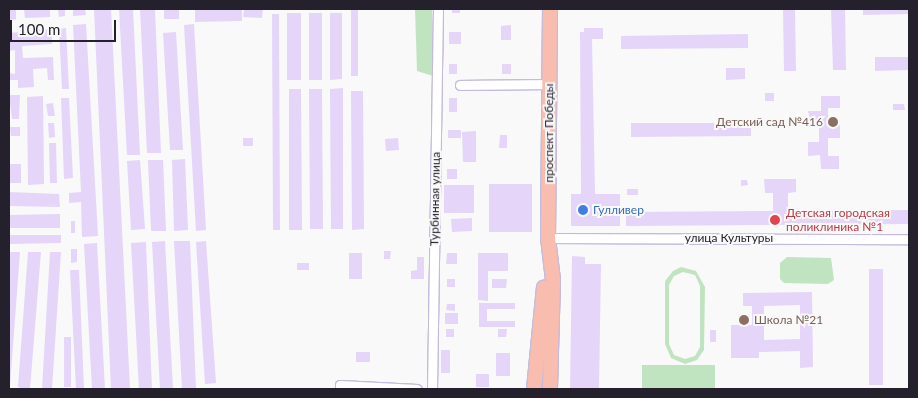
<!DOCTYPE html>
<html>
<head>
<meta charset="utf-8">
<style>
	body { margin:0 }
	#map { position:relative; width:918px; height:398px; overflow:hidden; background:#f9f9f9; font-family:Lato,sans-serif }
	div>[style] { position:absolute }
	.green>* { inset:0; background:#c1e4c0 }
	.building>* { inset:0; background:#e5d5f9 }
	.roads { filter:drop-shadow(1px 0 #c4bbdc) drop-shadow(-1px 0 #c4bbdc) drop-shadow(0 1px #c4bbdc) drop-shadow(0 -1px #c4bbdc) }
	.minor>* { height:9px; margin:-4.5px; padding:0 4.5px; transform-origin:4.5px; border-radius:4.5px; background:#fff }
	.primary>* { height:14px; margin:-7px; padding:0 7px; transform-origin:7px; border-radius:7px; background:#f9bdb0 }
	.dots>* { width:14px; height:14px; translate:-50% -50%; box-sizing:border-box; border:2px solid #f9f9f9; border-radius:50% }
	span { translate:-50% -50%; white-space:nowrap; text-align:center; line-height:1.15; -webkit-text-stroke:4px #f9f9f9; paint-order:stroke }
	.education-label { font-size:12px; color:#785e54 }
	.right { translate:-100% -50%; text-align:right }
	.left { translate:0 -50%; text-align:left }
	.street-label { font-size:12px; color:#24212d }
	.shop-label { font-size:12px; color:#366cbe }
	.health-label { font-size:12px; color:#be3a42 }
	.frame { position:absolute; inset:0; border:10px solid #24212d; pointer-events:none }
	.scale { position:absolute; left:10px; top:20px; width:106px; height:22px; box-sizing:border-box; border:2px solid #24212d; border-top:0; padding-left:6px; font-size:15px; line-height:18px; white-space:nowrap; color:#24212d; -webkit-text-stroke:4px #f9f9f9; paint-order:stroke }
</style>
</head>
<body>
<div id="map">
	<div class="green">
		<div style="clip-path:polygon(415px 9px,432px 9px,433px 76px,417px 71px)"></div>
		<div style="clip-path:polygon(787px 257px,831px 258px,834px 280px,828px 284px,784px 283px,780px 279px,780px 263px)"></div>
		<div style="clip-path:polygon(evenodd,681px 267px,696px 271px,705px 287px,704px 350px,697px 360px,685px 364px,671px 358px,665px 344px,665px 281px,673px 271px,681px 267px,683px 272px,695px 275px,700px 286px,700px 347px,695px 356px,685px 359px,674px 355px,669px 344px,669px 285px,674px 276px,683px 272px)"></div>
		<div style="clip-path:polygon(642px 365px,715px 365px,715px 389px,642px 389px)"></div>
	</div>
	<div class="building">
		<div style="clip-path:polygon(9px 9px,16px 9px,16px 19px,9px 20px)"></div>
		<div style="clip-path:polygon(24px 9px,50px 9px,50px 17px,25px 18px)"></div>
		<div style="clip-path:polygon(58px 9px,65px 9px,65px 16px,59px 17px)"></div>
		<div style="clip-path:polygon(73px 9px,85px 9px,86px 15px,73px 16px)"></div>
		<div style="clip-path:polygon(94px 9px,111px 9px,130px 389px,111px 389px)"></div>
		<div style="clip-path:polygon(119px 9px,133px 9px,140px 155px,127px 155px)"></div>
		<div style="clip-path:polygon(140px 9px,155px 9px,161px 153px,147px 153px)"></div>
		<div style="clip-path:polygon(164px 9px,179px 9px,179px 19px,164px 19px)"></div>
		<div style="clip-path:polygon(195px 9px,242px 9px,242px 21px,195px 22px)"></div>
		<div style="clip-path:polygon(244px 9px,263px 9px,262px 18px,243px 17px)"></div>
		<div style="clip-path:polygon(351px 9px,358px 9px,358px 76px,351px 76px)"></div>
		<div style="clip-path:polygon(452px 9px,460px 9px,460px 13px,452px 13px)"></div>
		<div style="clip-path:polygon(783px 9px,795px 9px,796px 71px,784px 71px)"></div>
		<div style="clip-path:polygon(831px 9px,845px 9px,846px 70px,833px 70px)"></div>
		<div style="clip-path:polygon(863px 9px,909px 9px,909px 14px,863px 15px)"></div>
		<div style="clip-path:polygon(287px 13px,301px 13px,301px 80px,287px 80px)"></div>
		<div style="clip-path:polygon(309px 13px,322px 13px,322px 80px,309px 80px)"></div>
		<div style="clip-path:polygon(330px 13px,342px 13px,342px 79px,330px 80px)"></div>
		<div style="clip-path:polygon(272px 14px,279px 14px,280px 230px,273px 230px)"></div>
		<div style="clip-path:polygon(86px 24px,98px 236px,82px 237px,81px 202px,69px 203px,69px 193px,81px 192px,73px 25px)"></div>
		<div style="clip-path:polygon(194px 24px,206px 230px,196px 231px,184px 25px)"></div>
		<div style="clip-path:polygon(511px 25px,511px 40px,501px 40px,501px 26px)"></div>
		<div style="clip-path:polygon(66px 28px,69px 89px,62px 89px,59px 29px)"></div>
		<div style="clip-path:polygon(584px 28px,603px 28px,603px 39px,592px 39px,595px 194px,620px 194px,620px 226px,571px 226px,571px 194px,581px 194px,580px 32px,584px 32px)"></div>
		<div style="clip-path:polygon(52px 29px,52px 44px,22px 46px,23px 58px,53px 57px,54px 80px,48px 80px,47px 68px,33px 69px,34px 87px,18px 88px,18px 80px,9px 80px,9px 73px,15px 74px,15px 50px,9px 51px,9px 33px)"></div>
		<div style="clip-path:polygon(176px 32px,183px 150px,170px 150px,163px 33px)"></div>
		<div style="clip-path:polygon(449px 32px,461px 32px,461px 44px,449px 44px)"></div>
		<div style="clip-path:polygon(748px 34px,748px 48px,621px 49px,621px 36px)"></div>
		<div style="clip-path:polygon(875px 57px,909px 57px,909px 70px,875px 71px)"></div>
		<div style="clip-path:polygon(449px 64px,457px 64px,457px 74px,449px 74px)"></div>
		<div style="clip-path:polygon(502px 64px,511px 64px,511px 74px,502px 74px)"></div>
		<div style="clip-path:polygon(726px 68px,745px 68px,745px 79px,726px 80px)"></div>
		<div style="clip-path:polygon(343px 88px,343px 229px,331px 229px,330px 89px)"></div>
		<div style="clip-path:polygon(289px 89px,301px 89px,302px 230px,289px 230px)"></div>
		<div style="clip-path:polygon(309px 89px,322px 89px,323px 229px,310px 229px)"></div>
		<div style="clip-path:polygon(351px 91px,363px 91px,364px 229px,352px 230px)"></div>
		<div style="clip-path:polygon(765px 93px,774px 93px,774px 101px,765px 101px)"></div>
		<div style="clip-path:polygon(9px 95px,20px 95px,19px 119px,12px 119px)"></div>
		<div style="clip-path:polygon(43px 96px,44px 184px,28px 185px,27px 97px)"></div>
		<div style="clip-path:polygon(821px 96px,840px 96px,840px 108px,828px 108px,828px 125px,840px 125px,840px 138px,828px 138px,828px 156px,839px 156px,839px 169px,821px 169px,820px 155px,808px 156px,808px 142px,819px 142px,819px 125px,808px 125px,808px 111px,821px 111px)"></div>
		<div style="clip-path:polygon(61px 98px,69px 98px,73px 178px,64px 179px)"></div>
		<div style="clip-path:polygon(449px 98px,457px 98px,457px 112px,449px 112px)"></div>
		<div style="clip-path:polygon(53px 103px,55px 116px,48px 116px,46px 104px)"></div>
		<div style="clip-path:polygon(893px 104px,904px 104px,905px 110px,893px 110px)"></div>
		<div style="clip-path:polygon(48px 123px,54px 123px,55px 137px,49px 138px)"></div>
		<div style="clip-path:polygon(631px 123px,751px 123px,751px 136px,631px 137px)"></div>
		<div style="clip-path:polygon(10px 127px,20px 127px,20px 136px,11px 136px)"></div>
		<div style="clip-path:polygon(448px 130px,461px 130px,461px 138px,448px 138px)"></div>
		<div style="clip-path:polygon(476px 131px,476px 162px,463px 162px,462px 132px)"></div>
		<div style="clip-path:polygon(500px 135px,507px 135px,507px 148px,499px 148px)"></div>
		<div style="clip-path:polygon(243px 138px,253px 138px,253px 146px,243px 146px)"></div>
		<div style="clip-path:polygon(398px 138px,399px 150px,386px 151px,385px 139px)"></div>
		<div style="clip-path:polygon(49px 143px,56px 143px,57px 183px,50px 183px)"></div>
		<div style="clip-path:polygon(185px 159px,188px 230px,174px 231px,172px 160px)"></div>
		<div style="clip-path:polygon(140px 160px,145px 229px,131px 230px,127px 161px)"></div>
		<div style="clip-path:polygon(148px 160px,163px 160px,166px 231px,151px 231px)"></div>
		<div style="clip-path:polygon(9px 164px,21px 164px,21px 183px,9px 183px)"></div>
		<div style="clip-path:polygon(447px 169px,457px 169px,457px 179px,447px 179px)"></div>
		<div style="clip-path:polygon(764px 179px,796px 179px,796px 192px,788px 193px,788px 211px,909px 210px,909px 224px,626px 226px,626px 212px,773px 211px,773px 193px,765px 193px)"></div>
		<div style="clip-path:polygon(741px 180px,747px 180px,748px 185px,741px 186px)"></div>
		<div style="clip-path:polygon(489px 184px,532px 184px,532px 232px,489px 232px)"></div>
		<div style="clip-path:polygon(444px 185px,474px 185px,474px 213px,444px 213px)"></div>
		<div style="clip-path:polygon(627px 189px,638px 189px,638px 195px,627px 195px)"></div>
		<div style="clip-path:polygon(9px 192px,59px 194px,60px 207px,9px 206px)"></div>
		<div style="clip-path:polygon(60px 214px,60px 228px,9px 228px,9px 215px)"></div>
		<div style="clip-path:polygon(472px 218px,472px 231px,452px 232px,451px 219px)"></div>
		<div style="clip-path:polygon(71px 221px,75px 221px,75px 233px,71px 233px)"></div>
		<div style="clip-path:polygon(9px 235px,61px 235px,61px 243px,9px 244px)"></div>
		<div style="clip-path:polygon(165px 241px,173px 389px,160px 389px,152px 242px)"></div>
		<div style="clip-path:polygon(174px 241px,190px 241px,196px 389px,182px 389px)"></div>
		<div style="clip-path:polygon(206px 241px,216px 383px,205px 384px,196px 242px)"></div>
		<div style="clip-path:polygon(146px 242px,152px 389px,139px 389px,131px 243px)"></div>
		<div style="clip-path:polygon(97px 243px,105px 389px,92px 389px,84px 244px)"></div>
		<div style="clip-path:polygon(71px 249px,77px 249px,77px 262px,71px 263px)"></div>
		<div style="clip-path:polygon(384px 251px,391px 251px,390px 259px,384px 259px)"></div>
		<div style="clip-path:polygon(9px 252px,20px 252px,10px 386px,9px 386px)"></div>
		<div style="clip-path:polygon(28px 252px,41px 252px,30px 389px,24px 389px,18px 387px)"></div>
		<div style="clip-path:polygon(50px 252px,61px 252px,52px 389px,42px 389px)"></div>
		<div style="clip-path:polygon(349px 253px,362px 253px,362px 279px,349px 279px)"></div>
		<div style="clip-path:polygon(447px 253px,457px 253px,457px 264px,446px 264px)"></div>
		<div style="clip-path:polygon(478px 253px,508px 253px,508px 271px,488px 271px,488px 301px,478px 300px)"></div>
		<div style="clip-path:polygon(572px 256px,585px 257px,585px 264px,601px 264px,599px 389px,570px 389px)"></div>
		<div style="clip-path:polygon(417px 257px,424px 257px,424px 279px,411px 279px,411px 271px,417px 270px)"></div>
		<div style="clip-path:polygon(297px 263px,309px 263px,309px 270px,297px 270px)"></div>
		<div style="clip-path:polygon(869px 269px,883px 269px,883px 385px,869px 385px)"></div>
		<div style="clip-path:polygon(70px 270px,79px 270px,84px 389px,76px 389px)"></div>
		<div style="clip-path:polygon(447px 279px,455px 279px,455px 287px,447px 287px)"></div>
		<div style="clip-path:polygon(492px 279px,507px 279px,506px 288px,492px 288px)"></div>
		<div style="clip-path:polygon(evenodd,812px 292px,813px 367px,800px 368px,800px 351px,759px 352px,759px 358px,731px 358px,731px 325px,752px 325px,752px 306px,743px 306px,743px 293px,812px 292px,800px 305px,800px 339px,764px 340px,764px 306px,800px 305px)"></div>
		<div style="clip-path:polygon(479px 303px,515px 303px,515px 309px,487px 309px,487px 321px,515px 321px,515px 327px,479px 327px)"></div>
		<div style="clip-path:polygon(447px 304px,455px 304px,455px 311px,446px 310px)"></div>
		<div style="clip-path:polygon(445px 313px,458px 313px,458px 324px,445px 324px)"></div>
		<div style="clip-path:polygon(446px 329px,454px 329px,454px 337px,446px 337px)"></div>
		<div style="clip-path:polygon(498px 329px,507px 329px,506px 337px,498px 337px)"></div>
		<div style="clip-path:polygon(710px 330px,716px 330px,716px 342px,710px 342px)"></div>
		<div style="clip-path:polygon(64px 337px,71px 337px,71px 387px,64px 387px)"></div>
		<div style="clip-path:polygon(441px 350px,450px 350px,450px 373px,441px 373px)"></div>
		<div style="clip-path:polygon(356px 352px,370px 352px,370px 362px,356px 362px)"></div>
		<div style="clip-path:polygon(496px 353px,510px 353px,510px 376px,496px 376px)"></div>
		<div style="clip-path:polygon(476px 374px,489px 374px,489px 387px,476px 387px)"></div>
	</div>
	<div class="roads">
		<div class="minor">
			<div style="left:460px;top:85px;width:89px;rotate:-0.6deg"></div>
			<div style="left:548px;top:238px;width:361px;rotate:0.2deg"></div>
			<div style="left:340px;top:389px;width:4px;rotate:-90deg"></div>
			<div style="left:340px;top:385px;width:77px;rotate:3deg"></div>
			<div style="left:432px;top:389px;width:380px;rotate:-89.1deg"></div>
		</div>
		<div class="primary">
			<div style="left:550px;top:9px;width:229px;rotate:90.5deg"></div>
			<div style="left:548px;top:238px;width:42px;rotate:83.2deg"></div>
			<div style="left:553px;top:280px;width:109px;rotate:91.6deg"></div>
			<div style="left:534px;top:389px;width:102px;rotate:-84.4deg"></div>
		</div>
	</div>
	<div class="dots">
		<div style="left:833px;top:122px;background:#8d6e63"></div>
		<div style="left:583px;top:210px;background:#3f7fe0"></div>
		<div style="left:775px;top:220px;background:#e0444e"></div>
		<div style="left:744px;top:320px;background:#8d6e63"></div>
	</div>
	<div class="education-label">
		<span class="right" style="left:823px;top:122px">Детский сад №416</span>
		<span class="left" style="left:754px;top:320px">Школа №21</span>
	</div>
	<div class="street-label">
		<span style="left:549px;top:133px;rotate:-90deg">проспект Победы</span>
		<span style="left:435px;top:199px;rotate:-89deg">Турбинная улица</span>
		<span style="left:729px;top:238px">улица Культуры</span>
	</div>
	<div class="shop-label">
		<span class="left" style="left:593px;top:210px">Гулливер</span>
	</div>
	<div class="health-label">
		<span class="left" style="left:786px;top:220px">Детская городская<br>поликлиника №1</span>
	</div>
	<div class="frame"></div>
	<div class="scale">100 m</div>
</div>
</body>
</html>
